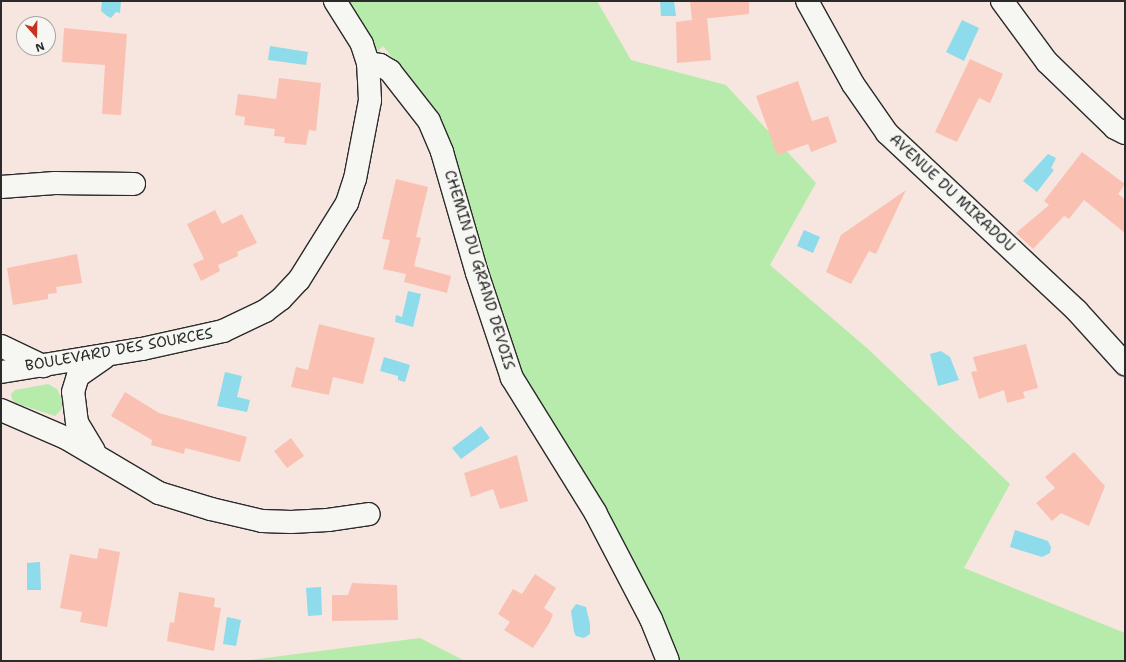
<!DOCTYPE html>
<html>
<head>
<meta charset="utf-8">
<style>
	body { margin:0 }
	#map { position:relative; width:1126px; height:662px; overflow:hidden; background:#f7e6df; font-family:"Shantell Sans",sans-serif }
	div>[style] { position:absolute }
	.green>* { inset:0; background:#b7ebac }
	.water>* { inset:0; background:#8edbec }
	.building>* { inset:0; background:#fac0b2 }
	.roads { filter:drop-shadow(1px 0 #2b2b2b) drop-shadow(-1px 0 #2b2b2b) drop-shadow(0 1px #2b2b2b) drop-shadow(0 -1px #2b2b2b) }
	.minor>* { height:22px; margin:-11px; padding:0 11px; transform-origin:11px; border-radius:11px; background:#f6f6f2 }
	span { translate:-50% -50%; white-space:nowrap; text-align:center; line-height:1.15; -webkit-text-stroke:3.5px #f6f6f2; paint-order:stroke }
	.street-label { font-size:15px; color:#2b2b2b }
	.frame { position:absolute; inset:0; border:2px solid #2b2b2b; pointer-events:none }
	.north { position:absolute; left:16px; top:16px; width:40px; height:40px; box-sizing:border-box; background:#f6f6f2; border:1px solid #a5a5a2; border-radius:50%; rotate:160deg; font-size:11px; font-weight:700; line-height:16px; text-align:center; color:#2b2b2b }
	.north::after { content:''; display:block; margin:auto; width:14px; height:18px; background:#c8321e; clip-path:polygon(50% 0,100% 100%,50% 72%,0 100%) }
</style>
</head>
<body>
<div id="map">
	<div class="green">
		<div style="clip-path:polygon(345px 1px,597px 1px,631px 60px,726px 85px,816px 183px,770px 265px,867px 348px,1010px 484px,964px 568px,1125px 633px,1125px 661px,679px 661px,669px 631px,599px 500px,523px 384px,433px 108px,383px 46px,378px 51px)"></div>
		<div style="clip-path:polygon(48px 384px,57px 389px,62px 400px,62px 409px,55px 416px,15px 403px,12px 399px,11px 394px,15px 390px)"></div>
		<div style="clip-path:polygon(420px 638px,465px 661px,243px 661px)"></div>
	</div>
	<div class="water">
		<div style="clip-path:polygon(102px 1px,121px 1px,120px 13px,116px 12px,111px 18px,107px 16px,101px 11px)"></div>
		<div style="clip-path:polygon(660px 1px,674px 1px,676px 16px,661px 16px)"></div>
		<div style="clip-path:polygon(962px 20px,979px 28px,964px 61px,946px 52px)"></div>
		<div style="clip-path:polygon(270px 46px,308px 52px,306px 65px,268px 60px)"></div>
		<div style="clip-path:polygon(1048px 154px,1056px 158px,1051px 168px,1054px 170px,1037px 192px,1023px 181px)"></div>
		<div style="clip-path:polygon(804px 230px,820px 237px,813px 253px,797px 246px)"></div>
		<div style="clip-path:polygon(408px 291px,421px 294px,413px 327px,395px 322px,396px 315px,402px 317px)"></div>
		<div style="clip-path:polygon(941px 351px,950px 357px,959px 380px,938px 386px,930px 354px)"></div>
		<div style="clip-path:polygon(384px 357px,410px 365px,405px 382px,398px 380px,398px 376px,380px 371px)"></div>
		<div style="clip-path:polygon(225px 372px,242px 376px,237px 397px,250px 400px,247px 412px,217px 406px)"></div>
		<div style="clip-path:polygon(481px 426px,490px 438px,461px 459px,452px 448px)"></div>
		<div style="clip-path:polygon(1015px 530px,1048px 541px,1051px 547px,1050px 553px,1042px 557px,1010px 547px)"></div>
		<div style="clip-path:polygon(40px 562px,41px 590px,27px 590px,27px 563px)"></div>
		<div style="clip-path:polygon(321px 587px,322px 615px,308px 616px,306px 588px)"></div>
		<div style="clip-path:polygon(576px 604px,586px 607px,590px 624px,590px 634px,584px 638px,576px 636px,574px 632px,571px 611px)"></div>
		<div style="clip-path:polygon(227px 617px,241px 620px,236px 646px,223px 644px)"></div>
	</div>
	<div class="building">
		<div style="clip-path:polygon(690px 1px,749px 1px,749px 14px,692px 20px)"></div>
		<div style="clip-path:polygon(707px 18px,711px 60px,677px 63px,676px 22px)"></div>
		<div style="clip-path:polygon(64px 28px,127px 34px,121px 115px,102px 114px,105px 65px,62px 62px)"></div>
		<div style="clip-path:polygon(970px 59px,1003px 74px,990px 103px,979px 98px,957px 142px,935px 132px)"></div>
		<div style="clip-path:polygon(279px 78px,321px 83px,316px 131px,309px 130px,306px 145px,284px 143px,285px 137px,274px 136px,275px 129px,244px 125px,245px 117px,235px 115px,238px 94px,276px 99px)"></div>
		<div style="clip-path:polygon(798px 81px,812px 121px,828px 116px,837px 142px,811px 152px,808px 144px,777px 155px,756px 96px)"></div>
		<div style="clip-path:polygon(1082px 152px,1125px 184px,1118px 194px,1125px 199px,1125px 233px,1084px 200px,1069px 219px,1064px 216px,1033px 249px,1016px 233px,1049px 205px,1044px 201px)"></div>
		<div style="clip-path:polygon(396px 179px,428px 187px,416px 237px,421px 238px,414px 266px,451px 276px,447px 293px,404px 282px,406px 274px,383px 269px,390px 240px,382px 239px)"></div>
		<div style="clip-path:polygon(906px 190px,876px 254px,869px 251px,851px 284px,826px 272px,841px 235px)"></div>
		<div style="clip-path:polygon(215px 210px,222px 224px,242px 214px,257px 243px,237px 252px,238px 256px,218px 265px,220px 271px,201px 281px,193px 264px,204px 259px,187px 224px)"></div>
		<div style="clip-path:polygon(77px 254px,82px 283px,56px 287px,57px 293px,48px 294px,48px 299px,13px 305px,7px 268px)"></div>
		<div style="clip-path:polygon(319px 324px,375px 338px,363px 384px,333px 377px,329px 395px,291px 387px,296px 367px,308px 370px)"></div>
		<div style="clip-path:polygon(1026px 344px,1038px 388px,1023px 392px,1025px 398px,1007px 403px,1004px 390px,979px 399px,971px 372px,977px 371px,973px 357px)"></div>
		<div style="clip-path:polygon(125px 392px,159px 413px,247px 437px,240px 462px,185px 448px,184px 454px,151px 445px,152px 440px,111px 416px)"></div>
		<div style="clip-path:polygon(291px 438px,304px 456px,287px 468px,274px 451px)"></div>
		<div style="clip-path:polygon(1074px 452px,1105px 486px,1089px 526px,1061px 513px,1052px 521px,1036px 503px,1055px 488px,1045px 477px)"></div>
		<div style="clip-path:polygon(517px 455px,528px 501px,500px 509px,493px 489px,471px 497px,464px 473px)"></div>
		<div style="clip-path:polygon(99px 548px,120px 552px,107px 627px,80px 622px,82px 612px,60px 608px,70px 554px,97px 559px)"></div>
		<div style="clip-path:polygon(535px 574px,556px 588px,544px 608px,553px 614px,550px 622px,533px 648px,504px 630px,510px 622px,498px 614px,513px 589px,522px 594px)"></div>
		<div style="clip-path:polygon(352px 583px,397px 585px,398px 620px,332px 621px,332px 595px,348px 595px)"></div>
		<div style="clip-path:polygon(179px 592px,215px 598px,214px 607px,221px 608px,214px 651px,167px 641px,170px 622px,174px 623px)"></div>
	</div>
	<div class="roads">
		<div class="minor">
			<div style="left:807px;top:1px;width:95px;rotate:61deg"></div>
			<div style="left:853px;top:84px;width:60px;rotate:55.2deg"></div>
			<div style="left:887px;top:133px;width:260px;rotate:43.1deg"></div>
			<div style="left:1077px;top:311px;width:72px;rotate:47.8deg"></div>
			<div style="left:1002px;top:1px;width:76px;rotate:53.6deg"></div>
			<div style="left:1047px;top:62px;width:95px;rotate:44.1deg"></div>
			<div style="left:1115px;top:128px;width:11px;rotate:27deg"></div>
			<div style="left:368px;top:63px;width:12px;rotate:9deg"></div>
			<div style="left:380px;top:65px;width:12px;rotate:31deg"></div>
			<div style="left:390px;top:71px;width:63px;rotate:52deg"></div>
			<div style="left:429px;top:121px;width:34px;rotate:67deg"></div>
			<div style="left:442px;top:152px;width:126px;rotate:73.9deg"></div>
			<div style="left:477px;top:273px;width:111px;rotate:71.6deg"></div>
			<div style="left:512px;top:378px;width:158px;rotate:58.2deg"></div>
			<div style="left:595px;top:512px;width:121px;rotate:62.4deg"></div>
			<div style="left:651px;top:619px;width:45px;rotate:68deg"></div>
			<div style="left:1px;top:187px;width:54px;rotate:-4.2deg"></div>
			<div style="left:55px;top:183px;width:79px;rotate:0.7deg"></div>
			<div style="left:1px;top:346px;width:47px;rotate:25.5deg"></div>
			<div style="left:1px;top:372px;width:143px;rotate:-9.3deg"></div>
			<div style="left:142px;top:349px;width:83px;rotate:-12.5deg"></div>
			<div style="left:223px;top:331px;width:47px;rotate:-25.5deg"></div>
			<div style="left:265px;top:311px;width:20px;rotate:-37deg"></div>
			<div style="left:281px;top:299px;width:26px;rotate:-47deg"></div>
			<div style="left:299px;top:280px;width:91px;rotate:-58.1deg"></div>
			<div style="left:347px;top:203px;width:25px;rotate:-72deg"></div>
			<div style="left:355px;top:179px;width:80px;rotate:-79.2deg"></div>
			<div style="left:370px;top:100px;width:37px;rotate:-93deg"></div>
			<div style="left:368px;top:63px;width:20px;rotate:-108deg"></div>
			<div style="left:362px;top:44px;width:51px;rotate:-122.1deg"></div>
			<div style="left:1px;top:410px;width:71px;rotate:23.3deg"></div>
			<div style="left:66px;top:438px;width:108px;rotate:30.6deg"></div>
			<div style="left:159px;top:493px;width:54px;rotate:17.1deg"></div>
			<div style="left:211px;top:509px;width:52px;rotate:13.2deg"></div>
			<div style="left:262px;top:521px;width:29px;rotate:2deg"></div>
			<div style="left:291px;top:522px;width:37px;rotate:-3deg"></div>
			<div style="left:328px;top:520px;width:41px;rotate:-8.3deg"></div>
			<div style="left:94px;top:451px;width:33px;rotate:-121deg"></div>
			<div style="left:77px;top:423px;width:31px;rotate:-97deg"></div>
			<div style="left:73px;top:392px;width:17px;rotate:-73deg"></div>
			<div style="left:78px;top:376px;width:32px;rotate:-35deg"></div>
		</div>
	</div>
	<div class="street-label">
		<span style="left:952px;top:193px;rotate:43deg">AVENUE DU MIRADOU</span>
		<span style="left:479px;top:270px;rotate:73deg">CHEMIN DU GRAND DEVOIS</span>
		<span style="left:119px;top:350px;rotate:-10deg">BOULEVARD DES SOURCES</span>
	</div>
	<div class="frame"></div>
	<div class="north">N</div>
</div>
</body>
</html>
